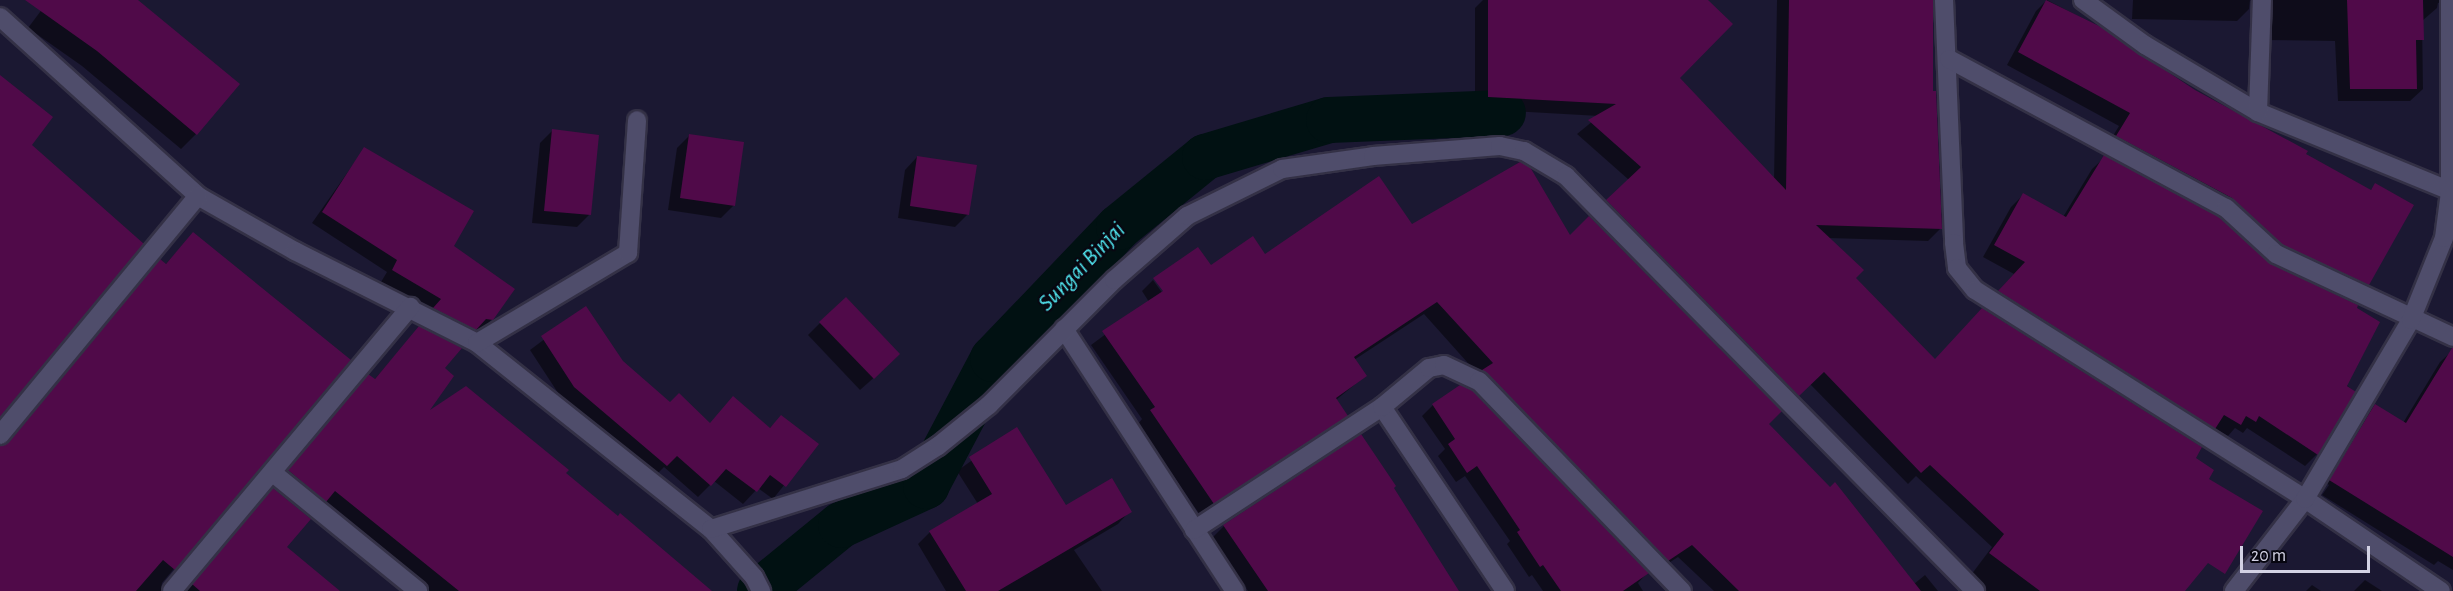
<!DOCTYPE html>
<html>
<head>
<meta charset="utf-8">
<style>
	body { margin:0 }
	#map { position:relative; width:2453px; height:591px; overflow:hidden; background:#1b1832; font-family:"Alegreya Sans",sans-serif }
	div>[style] { position:absolute }
	.shadow>* { inset:0; background:#0007 }
	.canal>* { height:46px; margin:-23px; padding:0 23px; transform-origin:23px; border-radius:23px; background:#011112 }
	.building>* { inset:0; background:#500a49 }
	.roads { filter:drop-shadow(2px 0 #343146) drop-shadow(-2px 0 #343146) drop-shadow(0 2px #343146) drop-shadow(0 -2px #343146) }
	.street>* { height:18px; margin:-9px; padding:0 9px; transform-origin:9px; border-radius:9px; background:#4f4d6b }
	span { translate:-50% -50%; white-space:nowrap; text-align:center; line-height:1.15; -webkit-text-stroke:4.5px #070610; paint-order:stroke }
	.water-label { font-size:24px; color:#50e3ed; font-style:italic }
	.scale { position:absolute; left:2240px; top:546px; width:130px; height:27px; box-sizing:border-box; border:3px solid #d3d2e4; border-top:0; padding-left:8px; font-size:18px; line-height:21px; white-space:nowrap; color:#d3d2e4; -webkit-text-stroke:4px #070610; paint-order:stroke }
</style>
</head>
<body>
<div id="map">
	<div class="shadow">
		<div style="clip-path:polygon(49px 0,136px 0,196px 134px,181px 149px,82px 66px,28px 28px)"></div>
		<div style="clip-path:polygon(1483px 0,1706px 0,1678px 78px,1774px 180px,1777px 0,1931px 0,1931px 92px,1941px 228px,1928px 241px,1828px 238px,1854px 278px,1934px 361px,2194px 458px,2207px 479px,2183px 591px,1966px 591px,1962px 587px,1992px 547px,1916px 476px,1908px 484px,1810px 384px,1785px 407px,1594px 214px,1629px 180px,1577px 134px,1599px 116px,1475px 109px,1475px 8px)"></div>
		<div style="clip-path:polygon(2047px 0,2099px 27px,2195px 92px,2304px 155px,2370px 191px,2375px 185px,2368px 284px,2356px 297px,2219px 210px,2105px 149px,2119px 126px,2007px 65px,2036px 11px)"></div>
		<div style="clip-path:polygon(2133px 0,2453px 0,2438px 3px,2437px 8px,2422px 21px,2423px 89px,2410px 101px,2338px 101px,2335px 41px,2261px 40px,2261px 8px,2250px 0,2249px 9px,2237px 21px,2132px 19px)"></div>
		<div style="clip-path:polygon(552px 131px,589px 215px,577px 227px,532px 223px,540px 143px)"></div>
		<div style="clip-path:polygon(690px 135px,734px 205px,721px 218px,668px 210px,677px 148px)"></div>
		<div style="clip-path:polygon(364px 149px,492px 319px,481px 331px,475px 330px,464px 340px,432px 310px,381px 282px,387px 272px,312px 223px)"></div>
		<div style="clip-path:polygon(917px 157px,968px 214px,955px 227px,898px 218px,905px 170px)"></div>
		<div style="clip-path:polygon(2105px 157px,2354px 392px,2317px 454px,2305px 466px,2247px 428px,2243px 433px,2235px 428px,2228px 436px,2214px 428px,2202px 440px,1987px 304px,2014px 274px,1983px 257px,2011px 207px,2023px 195px,2063px 217px,2092px 169px)"></div>
		<div style="clip-path:polygon(1412px 226px,1569px 237px,1767px 424px,1914px 584px,1925px 575px,1938px 591px,1714px 591px,1678px 557px,1655px 572px,1424px 314px,1354px 360px,1365px 376px,1336px 400px,1346px 416px,1333px 428px,1200px 515px,1138px 424px,1142px 419px,1091px 345px,1149px 302px,1142px 291px,1153px 280px,1166px 298px,1210px 267px)"></div>
		<div style="clip-path:polygon(193px 234px,349px 360px,162px 583px,161px 591px,0 591px,0 447px,6px 445px,148px 273px,165px 265px)"></div>
		<div style="clip-path:polygon(586px 308px,622px 362px,670px 404px,709px 424px,769px 429px,781px 417px,817px 444px,773px 499px,758px 488px,743px 504px,714px 481px,698px 497px,664px 467px,654px 477px,562px 399px,530px 350px)"></div>
		<div style="clip-path:polygon(820px 323px,886px 367px,860px 390px,808px 335px)"></div>
		<div style="clip-path:polygon(419px 328px,443px 369px,425px 415px,564px 473px,710px 591px,414px 591px,422px 582px,323px 503px,277px 483px,356px 388px,374px 380px)"></div>
		<div style="clip-path:polygon(2453px 350px,2453px 570px,2438px 561px,2434px 565px,2322px 495px,2329px 485px,2325px 482px,2362px 418px,2375px 405px,2403px 423px,2440px 362px)"></div>
		<div style="clip-path:polygon(1433px 405px,1647px 573px,1638px 583px,1643px 591px,1543px 591px,1532px 575px,1529px 577px,1507px 544px,1510px 541px,1465px 476px,1456px 482px,1438px 456px,1445px 449px,1422px 416px)"></div>
		<div style="clip-path:polygon(1016px 429px,1065px 507px,1130px 511px,1118px 524px,1074px 550px,1102px 591px,946px 591px,918px 544px,930px 532px,978px 504px,957px 471px)"></div>
		<div style="clip-path:polygon(273px 490px,285px 547px,307px 591px,186px 591px)"></div>
		<div style="clip-path:polygon(1225px 525px,1458px 591px,1248px 591px,1212px 538px)"></div>
		<div style="clip-path:polygon(2365px 580px,2382px 591px,2354px 591px)"></div>
		<div style="clip-path:polygon(2312px 585px,2321px 591px,2306px 591px)"></div>
	</div>
	<div class="canal">
		<div style="left:760px;top:591px;width:104px;rotate:-39.2deg"></div>
		<div style="left:841px;top:525px;width:94px;rotate:-24.6deg"></div>
		<div style="left:926px;top:486px;width:144px;rotate:-62.2deg"></div>
		<div style="left:993px;top:359px;width:182px;rotate:-46.3deg"></div>
		<div style="left:1119px;top:227px;width:111px;rotate:-39.1deg"></div>
		<div style="left:1205px;top:157px;width:129px;rotate:-16.6deg"></div>
		<div style="left:1329px;top:120px;width:174px;rotate:-2.3deg"></div>
	</div>
	<div class="building">
		<div style="clip-path:polygon(25px 0,138px 0,240px 84px,197px 135px,97px 51px)"></div>
		<div style="clip-path:polygon(1488px 0,1708px 0,1733px 24px,1680px 78px,1786px 190px,1789px 0,1933px 0,1933px 91px,1936px 91px,1942px 229px,1816px 225px,1864px 270px,1856px 278px,1935px 359px,1982px 308px,2202px 447px,2196px 458px,2214px 470px,2209px 479px,2263px 511px,2225px 574px,2208px 563px,2185px 591px,2040px 591px,1989px 553px,2004px 534px,1930px 465px,1921px 473px,1824px 372px,1799px 396px,1606px 200px,1641px 167px,1588px 120px,1616px 104px,1488px 97px)"></div>
		<div style="clip-path:polygon(2046px 0,2099px 26px,2195px 90px,2308px 151px,2306px 154px,2371px 190px,2375px 183px,2414px 205px,2369px 285px,2282px 245px,2232px 198px,2116px 136px,2130px 113px,2018px 52px)"></div>
		<div style="clip-path:polygon(2347px 0,2423px 0,2424px 40px,2416px 40px,2417px 89px,2350px 89px)"></div>
		<div style="clip-path:polygon(0 75px,53px 117px,32px 145px,144px 244px,0 417px)"></div>
		<div style="clip-path:polygon(552px 129px,599px 135px,591px 215px,544px 211px)"></div>
		<div style="clip-path:polygon(689px 134px,744px 142px,735px 206px,680px 198px)"></div>
		<div style="clip-path:polygon(364px 147px,474px 211px,454px 246px,515px 289px,493px 320px,486px 319px,476px 330px,433px 308px,441px 299px,392px 270px,397px 260px,322px 212px)"></div>
		<div style="clip-path:polygon(2104px 155px,2219px 217px,2271px 264px,2358px 305px,2357px 308px,2380px 322px,2347px 386px,2356px 392px,2318px 455px,2259px 416px,2256px 422px,2246px 416px,2241px 425px,2224px 415px,2215px 429px,1998px 291px,2025px 262px,1994px 245px,2023px 193px,2066px 217px)"></div>
		<div style="clip-path:polygon(917px 156px,977px 165px,969px 215px,910px 206px)"></div>
		<div style="clip-path:polygon(1520px 162px,1530px 167px,1570px 235px,1589px 216px,1782px 411px,1769px 424px,1830px 487px,1835px 482px,1921px 591px,1739px 591px,1692px 545px,1668px 561px,1482px 370px,1493px 363px,1437px 302px,1354px 357px,1367px 376px,1336px 398px,1348px 416px,1214px 504px,1150px 410px,1155px 407px,1102px 331px,1163px 291px,1153px 278px,1198px 247px,1211px 265px,1253px 236px,1265px 254px,1379px 176px,1412px 224px)"></div>
		<div style="clip-path:polygon(193px 232px,351px 360px,175px 570px,163px 560px,136px 591px,0 591px,0 446px,9px 442px,160px 259px,166px 264px)"></div>
		<div style="clip-path:polygon(846px 297px,900px 354px,874px 379px,819px 322px)"></div>
		<div style="clip-path:polygon(586px 306px,623px 361px,670px 402px,679px 393px,710px 423px,733px 396px,770px 428px,781px 415px,819px 444px,786px 487px,770px 475px,757px 492px,726px 469px,711px 486px,677px 456px,667px 466px,574px 387px,541px 336px)"></div>
		<div style="clip-path:polygon(419px 326px,462px 348px,445px 368px,454px 376px,430px 410px,466px 386px,569px 470px,566px 473px,618px 516px,620px 513px,712px 591px,459px 591px,335px 491px,326px 502px,288px 470px,368px 374px,375px 379px)"></div>
		<div style="clip-path:polygon(2452px 348px,2453px 348px,2453px 557px,2329px 480px,2375px 404px,2406px 423px)"></div>
		<div style="clip-path:polygon(1460px 385px,1472px 390px,1649px 573px,1623px 591px,1561px 591px,1543px 565px,1540px 567px,1517px 532px,1520px 530px,1477px 466px,1467px 473px,1448px 444px,1455px 439px,1432px 404px)"></div>
		<div style="clip-path:polygon(1017px 427px,1066px 505px,1112px 478px,1132px 512px,998px 591px,966px 591px,929px 531px,992px 494px,969px 457px)"></div>
		<div style="clip-path:polygon(1361px 434px,1396px 486px,1394px 488px,1459px 591px,1268px 591px,1223px 525px)"></div>
		<div style="clip-path:polygon(273px 488px,311px 519px,287px 547px,340px 591px,200px 591px,192px 584px)"></div>
	</div>
	<div class="roads">
		<div class="street">
			<div style="left:1944px;top:0;width:243px;rotate:87.6deg"></div>
			<div style="left:1954px;top:243px;width:25px;rotate:83deg"></div>
			<div style="left:1957px;top:268px;width:28px;rotate:51deg"></div>
			<div style="left:1975px;top:290px;width:391px;rotate:32.3deg"></div>
			<div style="left:2305px;top:499px;width:164px;rotate:34.1deg"></div>
			<div style="left:2083px;top:0;width:77px;rotate:36deg"></div>
			<div style="left:2145px;top:45px;width:131px;rotate:30.7deg"></div>
			<div style="left:2258px;top:112px;width:211px;rotate:22.3deg"></div>
			<div style="left:0;top:17px;width:267px;rotate:42.1deg"></div>
			<div style="left:198px;top:196px;width:112px;rotate:29.6deg"></div>
			<div style="left:295px;top:251px;width:204px;rotate:26.8deg"></div>
			<div style="left:477px;top:343px;width:299px;rotate:38.5deg"></div>
			<div style="left:711px;top:529px;width:64px;rotate:48.1deg"></div>
			<div style="left:754px;top:577px;width:16px;rotate:63deg"></div>
			<div style="left:1949px;top:59px;width:315px;rotate:28.3deg"></div>
			<div style="left:2226px;top:208px;width:68px;rotate:42.6deg"></div>
			<div style="left:2276px;top:254px;width:195px;rotate:25.1deg"></div>
			<div style="left:2258px;top:112px;width:112px;rotate:-88deg"></div>
			<div style="left:1064px;top:329px;width:313px;rotate:56.9deg"></div>
			<div style="left:477px;top:343px;width:176px;rotate:-30.8deg"></div>
			<div style="left:628px;top:253px;width:133px;rotate:-86.1deg"></div>
			<div style="left:1382px;top:407px;width:221px;rotate:56.2deg"></div>
			<div style="left:0;top:435px;width:310px;rotate:-50.4deg"></div>
			<div style="left:273px;top:473px;width:187px;rotate:39.1deg"></div>
			<div style="left:711px;top:529px;width:200px;rotate:-17.4deg"></div>
			<div style="left:902px;top:469px;width:43px;rotate:-32.6deg"></div>
			<div style="left:938px;top:446px;width:65px;rotate:-38.8deg"></div>
			<div style="left:989px;top:405px;width:177px;rotate:-45deg"></div>
			<div style="left:1114px;top:280px;width:97px;rotate:-41.2deg"></div>
			<div style="left:1187px;top:216px;width:106px;rotate:-26.3deg"></div>
			<div style="left:1282px;top:169px;width:92px;rotate:-8.1deg"></div>
			<div style="left:1373px;top:156px;width:127px;rotate:-4.5deg"></div>
			<div style="left:1500px;top:146px;width:25px;rotate:12deg"></div>
			<div style="left:1524px;top:151px;width:49px;rotate:30.8deg"></div>
			<div style="left:1566px;top:176px;width:583px;rotate:45.42deg"></div>
			<div style="left:1194px;top:530px;width:225px;rotate:-33.2deg"></div>
			<div style="left:1382px;top:407px;width:61px;rotate:-39.7deg"></div>
			<div style="left:1429px;top:368px;width:15px;rotate:-11deg"></div>
			<div style="left:1444px;top:365px;width:38px;rotate:25deg"></div>
			<div style="left:1479px;top:381px;width:292px;rotate:46deg"></div>
			<div style="left:172px;top:591px;width:371px;rotate:-50deg"></div>
			<div style="left:2234px;top:591px;width:116px;rotate:-52.3deg"></div>
			<div style="left:2305px;top:499px;width:208px;rotate:-59.4deg"></div>
			<div style="left:2411px;top:320px;width:88px;rotate:-68.1deg"></div>
			<div style="left:2444px;top:238px;width:46px;rotate:-82.6deg"></div>
			<div style="left:2450px;top:192px;width:192px;rotate:-90deg"></div>
		</div>
	</div>
	<div class="water-label">
		<span style="left:1082px;top:267px;rotate:-46deg">Sungai Binjai</span>
	</div>
	<div class="scale">20 m</div>
</div>
</body>
</html>
